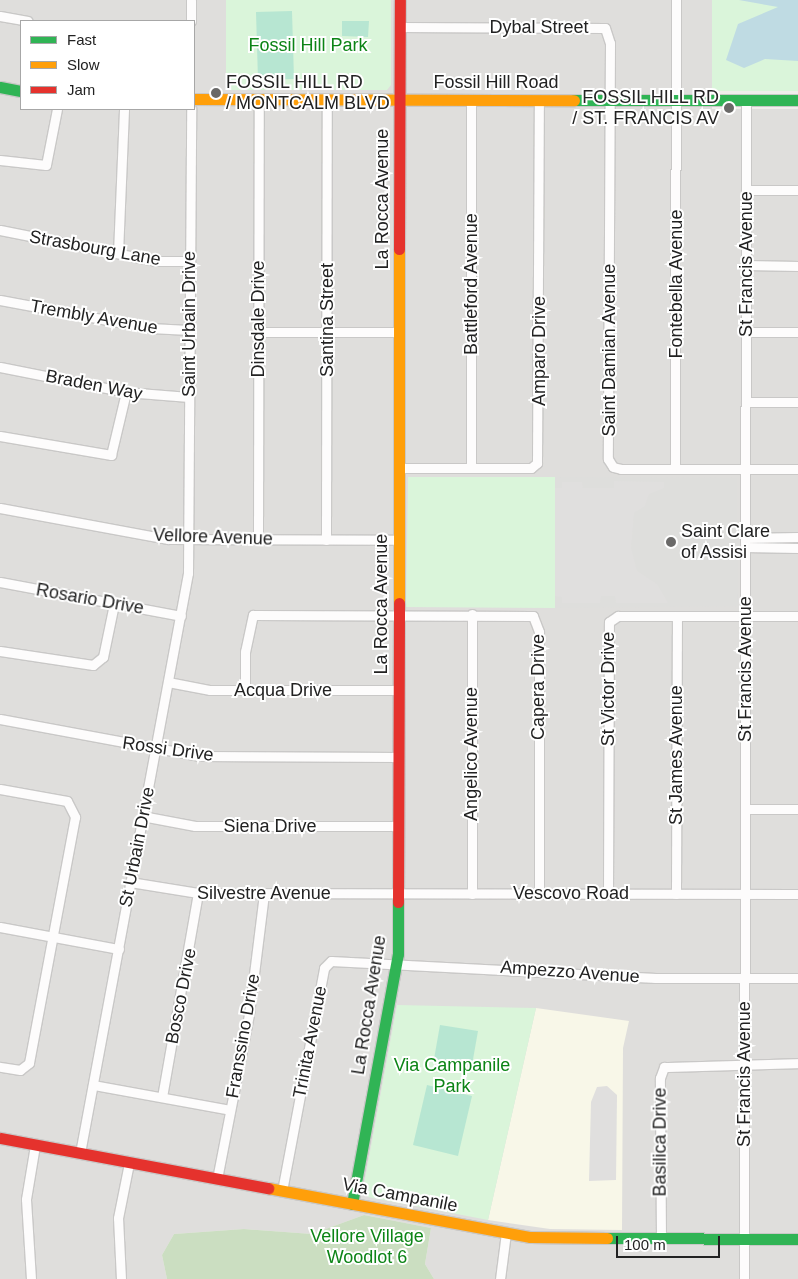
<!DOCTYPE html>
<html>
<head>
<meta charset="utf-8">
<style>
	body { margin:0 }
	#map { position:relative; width:798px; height:1279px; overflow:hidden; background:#f0eeeb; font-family:Helvetica,sans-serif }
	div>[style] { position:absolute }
	.residential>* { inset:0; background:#dfdedc }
	.education>* { inset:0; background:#f8f7e8 }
	.religious>* { inset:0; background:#dededc }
	.forest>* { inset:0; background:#cbdec1 }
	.park>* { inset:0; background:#daf5da }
	.pitch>* { inset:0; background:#b7e6d2 }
	.parking>* { inset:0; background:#e0dfde }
	.water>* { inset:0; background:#bfdbe3 }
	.roads { filter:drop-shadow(1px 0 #c9c8c7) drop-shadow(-1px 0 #c9c8c7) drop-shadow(0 1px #c9c8c7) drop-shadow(0 -1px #c9c8c7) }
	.street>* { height:9px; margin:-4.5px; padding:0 4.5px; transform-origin:4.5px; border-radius:4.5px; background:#fdfcfc }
	.fast>* { height:11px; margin:-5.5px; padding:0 5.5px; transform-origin:5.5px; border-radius:5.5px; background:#30b455 }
	.slow>* { height:11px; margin:-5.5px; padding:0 5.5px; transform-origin:5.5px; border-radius:5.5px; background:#ff9f0a }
	.jam>* { height:11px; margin:-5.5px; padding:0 5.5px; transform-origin:5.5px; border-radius:5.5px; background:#e5322d }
	.dots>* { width:14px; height:14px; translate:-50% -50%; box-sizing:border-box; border:2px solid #fff; border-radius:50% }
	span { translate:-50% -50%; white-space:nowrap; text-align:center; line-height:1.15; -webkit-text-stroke:4px #fff; paint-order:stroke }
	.street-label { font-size:18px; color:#222 }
	.park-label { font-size:18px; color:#0c8416 }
	.poi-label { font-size:18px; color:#222 }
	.left { translate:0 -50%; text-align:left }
	.right { translate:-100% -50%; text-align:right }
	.legend { position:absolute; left:20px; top:20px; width:175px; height:90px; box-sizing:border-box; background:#fff; border:1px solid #a7a7a7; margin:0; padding:6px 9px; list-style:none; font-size:15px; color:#222 }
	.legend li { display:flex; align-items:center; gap:10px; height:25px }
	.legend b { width:25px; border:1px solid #a7a7a7 }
	.scale { position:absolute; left:616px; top:1236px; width:104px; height:22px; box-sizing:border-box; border:2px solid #222; border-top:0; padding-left:6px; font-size:15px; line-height:18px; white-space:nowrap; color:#222; -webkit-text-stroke:4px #fff; paint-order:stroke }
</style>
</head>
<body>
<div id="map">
	<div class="residential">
		<div style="clip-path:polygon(evenodd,0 0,712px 0,712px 109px,798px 109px,798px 1279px,434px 1279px,425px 1264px,431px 1228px,364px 1215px,312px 1234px,244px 1229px,174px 1234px,162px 1255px,167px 1279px,0 1279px,0 0,21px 21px,194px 21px,194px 109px,21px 109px,21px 21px)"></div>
	</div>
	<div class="education">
		<div style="clip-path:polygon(536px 1008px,629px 1021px,623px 1048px,622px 1230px,550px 1229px,488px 1220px)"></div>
	</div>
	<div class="religious">
		<div style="clip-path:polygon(555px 477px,737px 478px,738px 606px,555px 608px)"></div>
	</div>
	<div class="forest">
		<div style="clip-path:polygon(364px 1215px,431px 1228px,425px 1264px,434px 1279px,167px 1279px,162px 1255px,174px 1234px,244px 1229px,312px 1234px)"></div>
	</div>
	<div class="park">
		<div style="clip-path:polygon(226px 0,391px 0,391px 85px,387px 90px,226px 90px)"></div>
		<div style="clip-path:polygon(712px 0,798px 0,798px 91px,712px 91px)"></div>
		<div style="clip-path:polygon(408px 477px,555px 477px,555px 608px,406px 607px)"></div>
		<div style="clip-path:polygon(397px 1005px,536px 1008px,488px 1220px,368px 1197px,363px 1190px)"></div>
	</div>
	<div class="pitch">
		<div style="clip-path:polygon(292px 11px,294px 79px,258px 80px,256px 12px)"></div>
		<div style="clip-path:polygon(342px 21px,369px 21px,368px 37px,342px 36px)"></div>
		<div style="clip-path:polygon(440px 1025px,478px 1031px,472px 1065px,434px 1059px)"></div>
		<div style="clip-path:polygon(427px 1085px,472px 1096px,458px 1156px,413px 1145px)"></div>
	</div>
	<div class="parking">
		<div style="clip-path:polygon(614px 481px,664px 482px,664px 488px,649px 494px,645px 506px,634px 513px,631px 548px,637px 571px,657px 584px,668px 603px,616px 603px,615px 596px,601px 596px,600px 603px,562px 603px,562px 597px,555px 596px,555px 488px,562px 488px,562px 482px,582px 482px,583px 488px,614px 488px)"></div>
		<div style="clip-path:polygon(607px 1086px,617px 1095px,616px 1180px,589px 1181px,591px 1102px,597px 1087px)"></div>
	</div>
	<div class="water">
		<div style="clip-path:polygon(739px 0,798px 0,798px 61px,765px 59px,744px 68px,726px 60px,738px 24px,778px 7px)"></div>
	</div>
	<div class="roads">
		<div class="street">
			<div style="left:0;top:16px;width:28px;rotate:10deg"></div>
			<div style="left:191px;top:21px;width:21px;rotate:-90deg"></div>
			<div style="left:400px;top:27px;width:205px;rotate:0.3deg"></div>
			<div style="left:605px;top:28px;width:16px;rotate:72deg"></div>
			<div style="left:610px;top:43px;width:416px;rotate:90.3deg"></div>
			<div style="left:608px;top:459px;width:9px;rotate:58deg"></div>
			<div style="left:613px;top:467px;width:8px;rotate:14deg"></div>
			<div style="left:621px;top:469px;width:177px"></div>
			<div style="left:0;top:160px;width:46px;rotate:6.2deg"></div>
			<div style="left:46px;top:165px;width:57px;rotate:-78.9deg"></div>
			<div style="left:746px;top:190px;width:52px"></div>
			<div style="left:0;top:230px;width:158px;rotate:11.3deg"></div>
			<div style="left:155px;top:261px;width:34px"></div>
			<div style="left:118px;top:253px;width:144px;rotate:-87.6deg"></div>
			<div style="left:746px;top:265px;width:52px;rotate:1.1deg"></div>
			<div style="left:0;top:300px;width:153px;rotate:10.6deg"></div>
			<div style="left:150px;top:328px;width:39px;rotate:3deg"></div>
			<div style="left:258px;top:332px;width:142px"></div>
			<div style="left:746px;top:332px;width:52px"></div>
			<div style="left:0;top:367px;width:128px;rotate:11.2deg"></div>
			<div style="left:126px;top:392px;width:63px;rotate:4.5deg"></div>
			<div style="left:746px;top:402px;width:52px"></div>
			<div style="left:0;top:436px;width:113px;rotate:9.7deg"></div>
			<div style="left:111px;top:455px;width:65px;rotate:-76.6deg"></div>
			<div style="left:399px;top:468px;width:132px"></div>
			<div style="left:531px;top:468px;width:8px;rotate:-40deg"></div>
			<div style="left:537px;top:463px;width:363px;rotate:-89.7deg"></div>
			<div style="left:471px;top:468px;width:369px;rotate:-90deg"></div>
			<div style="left:675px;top:468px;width:468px;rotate:-89.9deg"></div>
			<div style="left:0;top:508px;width:171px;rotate:10.5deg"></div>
			<div style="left:168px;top:539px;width:231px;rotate:0.2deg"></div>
			<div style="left:745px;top:538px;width:53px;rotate:-1.1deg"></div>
			<div style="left:258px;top:540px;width:441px;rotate:-89.9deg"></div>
			<div style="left:326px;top:540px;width:441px;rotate:-89.9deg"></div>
			<div style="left:745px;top:547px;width:53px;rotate:1.1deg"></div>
			<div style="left:0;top:582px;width:184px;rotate:10.6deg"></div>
			<div style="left:0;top:651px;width:94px;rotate:8.6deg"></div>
			<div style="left:93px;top:665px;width:13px;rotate:-39deg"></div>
			<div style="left:103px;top:657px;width:54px;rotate:-78.3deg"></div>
			<div style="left:168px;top:682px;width:43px;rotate:10.8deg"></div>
			<div style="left:210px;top:690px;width:189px"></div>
			<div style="left:245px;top:690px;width:38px;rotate:-90deg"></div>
			<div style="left:245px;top:652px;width:38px;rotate:-78deg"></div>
			<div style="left:253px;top:615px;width:280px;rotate:0.2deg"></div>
			<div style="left:533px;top:616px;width:17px;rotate:69deg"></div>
			<div style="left:539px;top:632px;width:261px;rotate:90deg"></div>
			<div style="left:0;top:719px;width:203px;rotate:10.5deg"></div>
			<div style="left:200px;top:756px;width:198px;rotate:0.3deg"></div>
			<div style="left:0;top:789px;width:68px;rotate:10.2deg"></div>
			<div style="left:67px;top:801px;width:18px;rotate:63deg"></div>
			<div style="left:75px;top:817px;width:250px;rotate:100.6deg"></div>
			<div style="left:29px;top:1063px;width:11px;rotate:142deg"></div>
			<div style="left:20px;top:1070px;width:20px;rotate:-171deg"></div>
			<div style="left:745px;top:809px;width:53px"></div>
			<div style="left:142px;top:816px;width:54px;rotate:10.7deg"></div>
			<div style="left:195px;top:826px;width:204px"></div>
			<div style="left:130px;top:882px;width:69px;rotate:9.2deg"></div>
			<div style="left:198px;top:893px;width:600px;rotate:0.1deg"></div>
			<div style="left:608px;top:893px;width:271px;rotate:-89.8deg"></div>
			<div style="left:609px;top:622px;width:11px;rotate:-34deg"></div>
			<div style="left:618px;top:616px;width:180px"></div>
			<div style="left:472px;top:894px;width:280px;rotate:-90deg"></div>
			<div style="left:676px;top:894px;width:278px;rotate:-89.8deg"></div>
			<div style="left:0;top:927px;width:121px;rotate:10.5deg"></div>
			<div style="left:93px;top:1085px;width:139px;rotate:10.3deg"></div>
			<div style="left:162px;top:1097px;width:207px;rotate:-80deg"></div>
			<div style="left:80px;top:1153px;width:590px;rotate:-79.45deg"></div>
			<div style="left:188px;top:573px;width:464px;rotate:-89.6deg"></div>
			<div style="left:217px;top:1179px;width:168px;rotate:-79deg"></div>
			<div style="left:249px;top:1014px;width:122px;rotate:-82.9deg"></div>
			<div style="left:282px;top:1191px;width:227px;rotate:-79.3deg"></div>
			<div style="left:324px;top:968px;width:10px;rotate:-45deg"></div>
			<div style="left:331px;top:961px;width:325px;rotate:3deg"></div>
			<div style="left:656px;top:978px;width:142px"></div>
			<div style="left:661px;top:1239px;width:161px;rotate:-90.4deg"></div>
			<div style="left:660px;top:1078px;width:12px;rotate:-70deg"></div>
			<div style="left:664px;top:1067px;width:134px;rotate:-1.7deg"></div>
			<div style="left:31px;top:1279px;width:80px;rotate:-93.6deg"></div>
			<div style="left:26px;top:1199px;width:55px;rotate:-80.5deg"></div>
			<div style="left:121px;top:1279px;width:61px;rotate:-92.8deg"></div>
			<div style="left:118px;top:1218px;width:56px;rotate:-78.7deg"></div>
			<div style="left:500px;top:1279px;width:46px;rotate:-82.6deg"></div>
			<div style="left:744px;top:1279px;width:1179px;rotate:-89.9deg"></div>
		</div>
		<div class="fast">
			<div style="left:0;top:87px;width:21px;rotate:11deg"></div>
			<div style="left:574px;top:100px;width:224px"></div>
			<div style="left:352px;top:1204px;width:254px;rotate:-79.6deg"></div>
			<div style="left:398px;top:954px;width:52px;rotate:-90deg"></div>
			<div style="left:607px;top:1238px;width:191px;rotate:0.3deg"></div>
		</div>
		<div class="slow">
			<div style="left:194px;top:99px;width:380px;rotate:0.2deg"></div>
			<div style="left:399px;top:603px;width:354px;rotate:-90deg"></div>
			<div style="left:268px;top:1188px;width:267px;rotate:10.6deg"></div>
			<div style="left:530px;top:1237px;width:77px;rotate:0.7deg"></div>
		</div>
		<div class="jam">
			<div style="left:399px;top:249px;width:249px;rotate:-89.8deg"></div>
			<div style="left:398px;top:902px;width:299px;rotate:-89.8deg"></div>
			<div style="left:0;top:1138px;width:273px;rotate:10.6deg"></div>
		</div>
	</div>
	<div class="dots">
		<div style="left:216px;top:93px;background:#6a6968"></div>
		<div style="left:729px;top:108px;background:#6a6968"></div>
		<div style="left:671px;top:542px;background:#6a6968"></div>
	</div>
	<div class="street-label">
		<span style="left:539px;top:27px">Dybal Street</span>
		<span style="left:496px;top:82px">Fossil Hill Road</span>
		<span style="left:382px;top:199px;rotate:-90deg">La Rocca Avenue</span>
		<span style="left:95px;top:248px;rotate:10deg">Strasbourg Lane</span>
		<span style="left:746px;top:264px;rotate:-90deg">St Francis Avenue</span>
		<span style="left:471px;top:284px;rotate:-90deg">Battleford Avenue</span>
		<span style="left:676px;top:284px;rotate:-90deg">Fontebella Avenue</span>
		<span style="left:94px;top:317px;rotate:10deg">Trembly Avenue</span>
		<span style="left:258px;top:319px;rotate:-90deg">Dinsdale Drive</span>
		<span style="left:327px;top:320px;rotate:-90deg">Santina Street</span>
		<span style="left:189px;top:324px;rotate:-90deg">Saint Urbain Drive</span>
		<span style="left:609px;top:350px;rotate:-90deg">Saint Damian Avenue</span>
		<span style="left:539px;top:351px;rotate:-90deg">Amparo Drive</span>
		<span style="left:94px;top:385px;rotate:11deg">Braden Way</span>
		<span style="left:213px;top:537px;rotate:2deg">Vellore Avenue</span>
		<span style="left:90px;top:599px;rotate:10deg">Rosario Drive</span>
		<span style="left:381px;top:604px;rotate:-90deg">La Rocca Avenue</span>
		<span style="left:745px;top:669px;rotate:-90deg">St Francis Avenue</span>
		<span style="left:538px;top:687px;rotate:-90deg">Capera Drive</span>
		<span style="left:608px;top:689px;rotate:-90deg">St Victor Drive</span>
		<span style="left:283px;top:690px">Acqua Drive</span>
		<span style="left:168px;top:749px;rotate:8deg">Rossi Drive</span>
		<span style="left:471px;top:754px;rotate:-90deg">Angelico Avenue</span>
		<span style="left:676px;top:755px;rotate:-90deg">St James Avenue</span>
		<span style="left:270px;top:826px">Siena Drive</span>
		<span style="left:137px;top:847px;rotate:-79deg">St Urbain Drive</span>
		<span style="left:264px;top:893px">Silvestre Avenue</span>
		<span style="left:571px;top:893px">Vescovo Road</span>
		<span style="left:570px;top:972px;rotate:4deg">Ampezzo Avenue</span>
		<span style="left:181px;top:996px;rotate:-79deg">Bosco Drive</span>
		<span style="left:369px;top:1005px;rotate:-81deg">La Rocca Avenue</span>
		<span style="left:243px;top:1036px;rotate:-80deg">Franssino Drive</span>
		<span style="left:310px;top:1042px;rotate:-79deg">Trinita Avenue</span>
		<span style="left:744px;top:1074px;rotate:-90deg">St Francis Avenue</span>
		<span style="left:660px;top:1142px;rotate:-90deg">Basilica Drive</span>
		<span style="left:400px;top:1195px;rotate:11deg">Via Campanile</span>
	</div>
	<div class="park-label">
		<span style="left:308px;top:45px">Fossil Hill Park</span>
		<span style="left:452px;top:1076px">Via Campanile<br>Park</span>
		<span style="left:367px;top:1247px">Vellore Village<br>Woodlot 6</span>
	</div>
	<div class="poi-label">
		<span class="left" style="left:226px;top:93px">FOSSIL HILL RD<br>/ MONTCALM BLVD</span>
		<span class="right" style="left:719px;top:108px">FOSSIL HILL RD<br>/ ST. FRANCIS AV</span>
		<span class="left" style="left:681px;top:542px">Saint Clare<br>of Assisi</span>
	</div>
	<ul class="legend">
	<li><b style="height:6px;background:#30b455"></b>Fast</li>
	<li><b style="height:6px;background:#ff9f0a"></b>Slow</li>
	<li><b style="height:6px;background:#e5322d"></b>Jam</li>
	</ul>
	<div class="scale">100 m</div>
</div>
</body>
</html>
